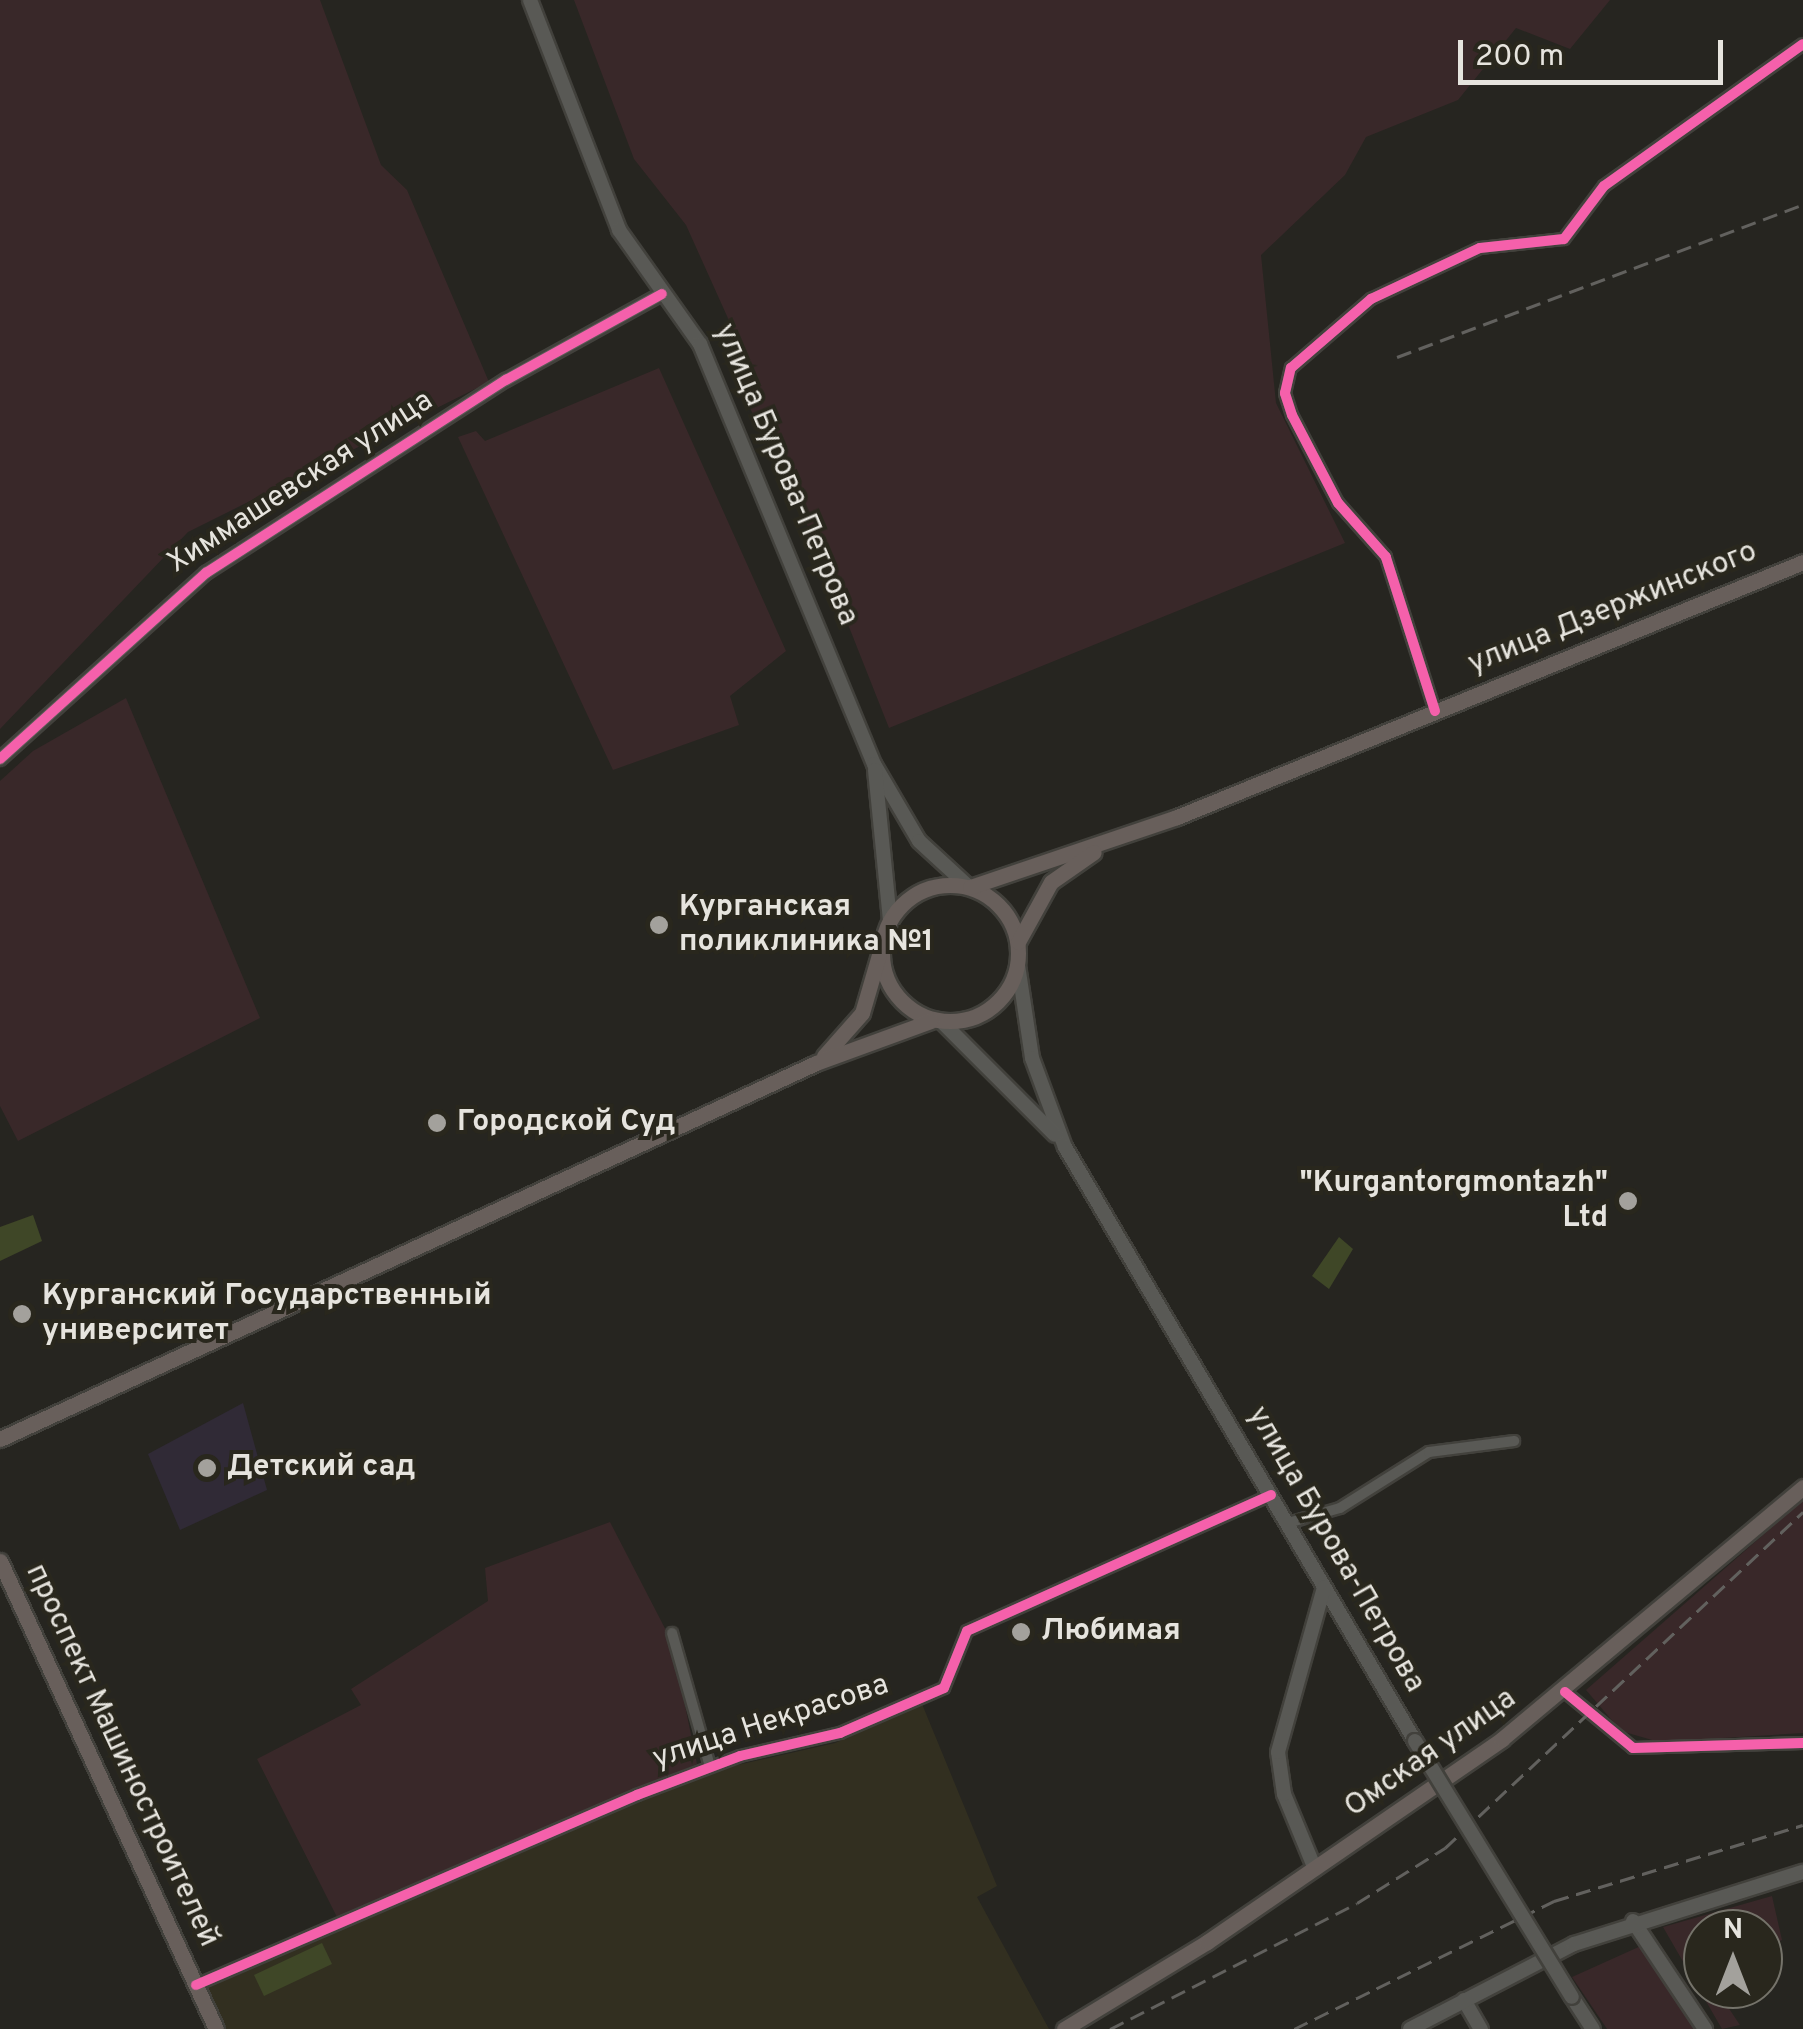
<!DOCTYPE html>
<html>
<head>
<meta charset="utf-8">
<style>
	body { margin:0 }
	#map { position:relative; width:1803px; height:2029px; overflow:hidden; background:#262520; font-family:Overpass,sans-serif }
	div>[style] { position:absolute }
	.built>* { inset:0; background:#322f20 }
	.industrial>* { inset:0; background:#392829 }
	.education>* { inset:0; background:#302a36 }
	.green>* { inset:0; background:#3f4727 }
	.roads { filter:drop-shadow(2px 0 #42413c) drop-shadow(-2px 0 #42413c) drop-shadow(0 2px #42413c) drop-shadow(0 -2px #42413c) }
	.minor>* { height:10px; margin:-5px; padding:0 5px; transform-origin:5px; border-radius:5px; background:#595955 }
	.tertiary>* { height:12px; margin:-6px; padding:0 6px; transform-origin:6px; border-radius:6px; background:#595955 }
	.secondary>* { height:14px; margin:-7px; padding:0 7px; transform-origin:7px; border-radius:7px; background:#595955 }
	.primary>* { height:15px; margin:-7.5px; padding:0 7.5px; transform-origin:7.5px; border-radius:7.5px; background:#685f5b }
	.primary>.ring { margin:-7.5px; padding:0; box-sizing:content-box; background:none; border:15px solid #685f5b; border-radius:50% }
	.rail>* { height:2.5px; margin-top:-1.25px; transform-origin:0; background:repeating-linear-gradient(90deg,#62615e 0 15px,transparent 0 23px) }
	.bridges { filter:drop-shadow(2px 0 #42413c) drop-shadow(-2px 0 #42413c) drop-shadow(0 2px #42413c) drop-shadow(0 -2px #42413c) }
	.secondary-bridge>* { height:14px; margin:-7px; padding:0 7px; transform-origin:7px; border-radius:7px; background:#595955 }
	.cycleway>* { height:10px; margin:-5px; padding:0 5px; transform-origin:5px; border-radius:5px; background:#f560ab }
	.dots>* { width:28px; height:28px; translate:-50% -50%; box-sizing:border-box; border:5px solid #29271d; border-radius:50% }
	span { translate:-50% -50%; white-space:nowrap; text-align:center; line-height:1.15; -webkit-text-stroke:8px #29271d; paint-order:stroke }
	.street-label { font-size:30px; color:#e6e4de }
	.poi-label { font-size:30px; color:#e6e4de; font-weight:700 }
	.left { translate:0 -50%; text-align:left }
	.right { translate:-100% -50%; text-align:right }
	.north { position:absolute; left:1683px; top:1909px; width:100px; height:100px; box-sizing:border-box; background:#29271d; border:2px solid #75736a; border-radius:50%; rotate:0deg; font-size:28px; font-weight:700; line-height:40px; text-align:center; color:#e6e4de }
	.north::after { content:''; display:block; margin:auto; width:35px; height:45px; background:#a3a19c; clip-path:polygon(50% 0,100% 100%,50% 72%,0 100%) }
	.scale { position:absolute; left:1458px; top:40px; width:265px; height:45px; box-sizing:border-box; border:5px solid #e6e4de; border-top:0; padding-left:12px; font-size:30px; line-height:35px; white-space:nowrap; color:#e6e4de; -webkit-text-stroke:8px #29271d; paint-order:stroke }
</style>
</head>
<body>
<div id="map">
	<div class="built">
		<div style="clip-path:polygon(922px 1704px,997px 1886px,977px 1897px,1049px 2029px,223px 2029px,203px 1986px,636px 1799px,706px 1772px,835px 1743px)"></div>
	</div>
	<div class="industrial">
		<div style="clip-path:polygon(0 0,320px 0,381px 165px,407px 190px,489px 382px,188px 532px,0 729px)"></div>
		<div style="clip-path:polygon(574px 0,1610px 0,1570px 49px,1516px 28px,1458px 100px,1366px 137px,1345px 175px,1261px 255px,1276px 403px,1345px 543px,889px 728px,815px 541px,747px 402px,749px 365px,686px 225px,634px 159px)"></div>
		<div style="clip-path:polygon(659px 368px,786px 651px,730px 696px,739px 725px,613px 770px,458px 437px,476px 431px,485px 441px)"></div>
		<div style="clip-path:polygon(126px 698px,260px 1018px,18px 1141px,0 1106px,0 781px,33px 751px)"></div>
		<div style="clip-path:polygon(1803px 1500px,1803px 1733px,1659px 1742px,1621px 1731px,1586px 1690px)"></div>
		<div style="clip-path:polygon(610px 1522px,672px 1642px,697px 1764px,338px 1919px,257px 1759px,361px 1705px,351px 1689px,488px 1601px,485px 1568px)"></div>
		<div style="clip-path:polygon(1772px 1896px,1782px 1940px,1763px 1948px,1763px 1929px,1703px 1929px,1703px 1989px,1716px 1989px,1740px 2025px,1722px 2029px,1663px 1927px)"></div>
		<div style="clip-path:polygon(1643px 1945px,1695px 2029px,1607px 2029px,1572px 1977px)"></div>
	</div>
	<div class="education">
		<div style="clip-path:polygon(243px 1403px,267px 1490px,180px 1530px,148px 1454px)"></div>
	</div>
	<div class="green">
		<div style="clip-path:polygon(33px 1215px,42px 1241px,0 1261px,0 1227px)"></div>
		<div style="clip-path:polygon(1339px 1237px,1353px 1249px,1329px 1289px,1312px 1276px)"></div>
		<div style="clip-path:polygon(322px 1943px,332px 1964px,264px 1996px,254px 1975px)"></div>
	</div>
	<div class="roads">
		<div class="minor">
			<div style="left:1435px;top:711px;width:162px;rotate:-107.7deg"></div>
			<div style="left:1386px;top:557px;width:72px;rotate:-131.6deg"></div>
			<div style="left:1338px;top:503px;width:99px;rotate:-117.6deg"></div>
			<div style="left:1292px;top:415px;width:23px;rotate:-108deg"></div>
			<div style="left:1285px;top:393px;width:26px;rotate:-77deg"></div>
			<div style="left:1291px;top:368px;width:106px;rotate:-40.8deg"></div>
			<div style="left:1371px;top:299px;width:120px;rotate:-25.1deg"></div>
			<div style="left:1480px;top:248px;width:84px;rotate:-6.1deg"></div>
			<div style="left:1564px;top:239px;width:66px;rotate:-53deg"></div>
			<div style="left:1604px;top:186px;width:244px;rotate:-35.5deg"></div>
			<div style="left:1288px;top:1523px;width:54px;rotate:-16.1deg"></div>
			<div style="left:1340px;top:1508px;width:105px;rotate:-32.2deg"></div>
			<div style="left:1429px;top:1452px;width:86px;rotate:-7.4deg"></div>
			<div style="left:672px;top:1633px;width:138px;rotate:74.1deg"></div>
			<div style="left:1565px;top:1692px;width:88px;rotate:39.5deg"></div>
			<div style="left:1633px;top:1748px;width:170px;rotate:-1.7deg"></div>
			<div style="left:196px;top:1985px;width:480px;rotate:-23.3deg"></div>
			<div style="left:637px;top:1795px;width:110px;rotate:-20.7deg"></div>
			<div style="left:740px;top:1756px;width:103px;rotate:-13deg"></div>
			<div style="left:840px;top:1733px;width:113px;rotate:-23.4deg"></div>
			<div style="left:944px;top:1688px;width:61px;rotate:-68deg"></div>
			<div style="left:967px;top:1631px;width:333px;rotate:-24.1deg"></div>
		</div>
		<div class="tertiary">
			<div style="left:0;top:759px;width:278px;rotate:-42.1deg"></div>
			<div style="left:206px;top:573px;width:357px;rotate:-32.8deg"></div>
			<div style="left:506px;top:380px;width:178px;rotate:-28.9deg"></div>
		</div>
		<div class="secondary">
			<div style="left:530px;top:0;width:247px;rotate:68.8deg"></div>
			<div style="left:619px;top:230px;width:140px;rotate:54.6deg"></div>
			<div style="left:700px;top:344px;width:455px;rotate:67.5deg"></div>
			<div style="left:874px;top:764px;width:89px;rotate:59.7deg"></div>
			<div style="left:919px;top:841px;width:67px;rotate:42.6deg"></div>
			<div style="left:875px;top:770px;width:150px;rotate:84.3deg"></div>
			<div style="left:1018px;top:965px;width:94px;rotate:81.4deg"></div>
			<div style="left:1032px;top:1058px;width:95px;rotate:69.7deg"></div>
			<div style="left:1065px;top:1147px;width:689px;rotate:59.49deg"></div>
			<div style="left:943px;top:1023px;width:158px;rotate:45deg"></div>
			<div style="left:1315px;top:1869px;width:81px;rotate:-112.5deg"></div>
			<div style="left:1284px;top:1794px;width:42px;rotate:-98.1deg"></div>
			<div style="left:1278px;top:1752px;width:171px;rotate:-74.4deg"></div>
			<div style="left:1633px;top:1921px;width:130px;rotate:56.3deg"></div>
			<div style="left:1572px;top:1997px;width:38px;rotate:57deg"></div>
			<div style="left:1464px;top:2000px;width:34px;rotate:60deg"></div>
			<div style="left:1410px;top:2029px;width:185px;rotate:-27.4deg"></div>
			<div style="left:1574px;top:1944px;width:240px;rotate:-17.5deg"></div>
		</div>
		<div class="primary">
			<div class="ring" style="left:882px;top:885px;width:121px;height:121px"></div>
			<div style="left:970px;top:887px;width:219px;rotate:-18.7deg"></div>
			<div style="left:1177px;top:817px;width:676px;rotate:-22.16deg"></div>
			<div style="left:1018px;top:942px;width:68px;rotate:-61.2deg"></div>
			<div style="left:1051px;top:882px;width:52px;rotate:-34.9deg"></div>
			<div style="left:824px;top:1056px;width:57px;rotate:-48.5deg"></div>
			<div style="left:862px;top:1013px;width:60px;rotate:-73.7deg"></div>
			<div style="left:0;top:1439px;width:898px;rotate:-24.74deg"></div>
			<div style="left:816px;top:1063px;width:122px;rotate:-20.1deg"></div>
			<div style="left:0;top:1561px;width:515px;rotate:65.22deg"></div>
			<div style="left:1064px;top:2029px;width:167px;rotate:-31.3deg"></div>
			<div style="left:1207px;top:1942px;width:358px;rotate:-34.5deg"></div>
			<div style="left:1502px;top:1739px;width:393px;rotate:-39.9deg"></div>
		</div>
	</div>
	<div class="rail">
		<div style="left:1397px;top:357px;width:434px;rotate:-20.6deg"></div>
		<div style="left:1110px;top:2029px;width:277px;rotate:-27deg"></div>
		<div style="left:1357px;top:1903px;width:104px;rotate:-32deg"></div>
		<div style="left:1445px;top:1848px;width:491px;rotate:-43.2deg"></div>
		<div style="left:1294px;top:2029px;width:290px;rotate:-26.2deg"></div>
		<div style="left:1554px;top:1901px;width:260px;rotate:-17deg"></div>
	</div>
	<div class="bridges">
		<div class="secondary-bridge">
			<div style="left:1415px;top:1741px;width:300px;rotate:58.5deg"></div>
		</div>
	</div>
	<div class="cycleway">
		<div style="left:1435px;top:711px;width:162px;rotate:-107.7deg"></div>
		<div style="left:1386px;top:557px;width:72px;rotate:-131.6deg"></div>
		<div style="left:1338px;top:503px;width:99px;rotate:-117.6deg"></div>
		<div style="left:1292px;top:415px;width:23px;rotate:-108deg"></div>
		<div style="left:1285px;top:393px;width:26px;rotate:-77deg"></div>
		<div style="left:1291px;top:368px;width:106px;rotate:-40.8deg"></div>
		<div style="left:1371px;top:299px;width:120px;rotate:-25.1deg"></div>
		<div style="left:1480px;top:248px;width:84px;rotate:-6.1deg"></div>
		<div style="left:1564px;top:239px;width:66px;rotate:-53deg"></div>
		<div style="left:1604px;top:186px;width:244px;rotate:-35.5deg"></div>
		<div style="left:0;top:759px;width:278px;rotate:-42.1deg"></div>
		<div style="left:206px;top:573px;width:357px;rotate:-32.8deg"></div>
		<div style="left:506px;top:380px;width:178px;rotate:-28.9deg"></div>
		<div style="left:1565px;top:1692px;width:88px;rotate:39.5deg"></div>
		<div style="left:1633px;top:1748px;width:170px;rotate:-1.7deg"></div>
		<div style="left:196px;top:1985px;width:480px;rotate:-23.3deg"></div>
		<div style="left:637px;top:1795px;width:110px;rotate:-20.7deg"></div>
		<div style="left:740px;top:1756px;width:103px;rotate:-13deg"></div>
		<div style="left:840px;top:1733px;width:113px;rotate:-23.4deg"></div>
		<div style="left:944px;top:1688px;width:61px;rotate:-68deg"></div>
		<div style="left:967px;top:1631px;width:333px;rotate:-24.1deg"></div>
	</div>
	<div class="dots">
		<div style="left:659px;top:925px;background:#a3a19c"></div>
		<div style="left:437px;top:1123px;background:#a3a19c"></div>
		<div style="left:1628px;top:1201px;background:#a3a19c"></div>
		<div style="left:22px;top:1314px;background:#a3a19c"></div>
		<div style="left:207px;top:1468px;background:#a3a19c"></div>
		<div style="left:1021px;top:1632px;background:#a3a19c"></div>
	</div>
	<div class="street-label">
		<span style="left:785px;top:475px;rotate:67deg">улица Бурова-Петрова</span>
		<span style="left:301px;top:483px;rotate:-33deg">Химмашевская улица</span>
		<span style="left:1613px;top:609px;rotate:-22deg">улица Дзержинского</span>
		<span style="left:1335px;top:1550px;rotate:60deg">улица Бурова-Петрова</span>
		<span style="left:771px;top:1723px;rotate:-18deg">улица Некрасова</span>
		<span style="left:1431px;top:1754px;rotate:-35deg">Омская улица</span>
		<span style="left:121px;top:1756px;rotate:65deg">проспект Машиностроителей</span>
	</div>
	<div class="poi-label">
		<span class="left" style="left:679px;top:925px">Курганская<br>поликлиника №1</span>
		<span class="left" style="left:457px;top:1123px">Городской Суд</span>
		<span class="right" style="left:1608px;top:1201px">"Kurgantorgmontazh"<br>Ltd</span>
		<span class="left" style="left:42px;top:1314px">Курганский Государственный<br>университет</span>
		<span class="left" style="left:227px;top:1468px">Детский сад</span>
		<span class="left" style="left:1041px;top:1632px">Любимая</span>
	</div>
	<div class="north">N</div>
	<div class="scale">200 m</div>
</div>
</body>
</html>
